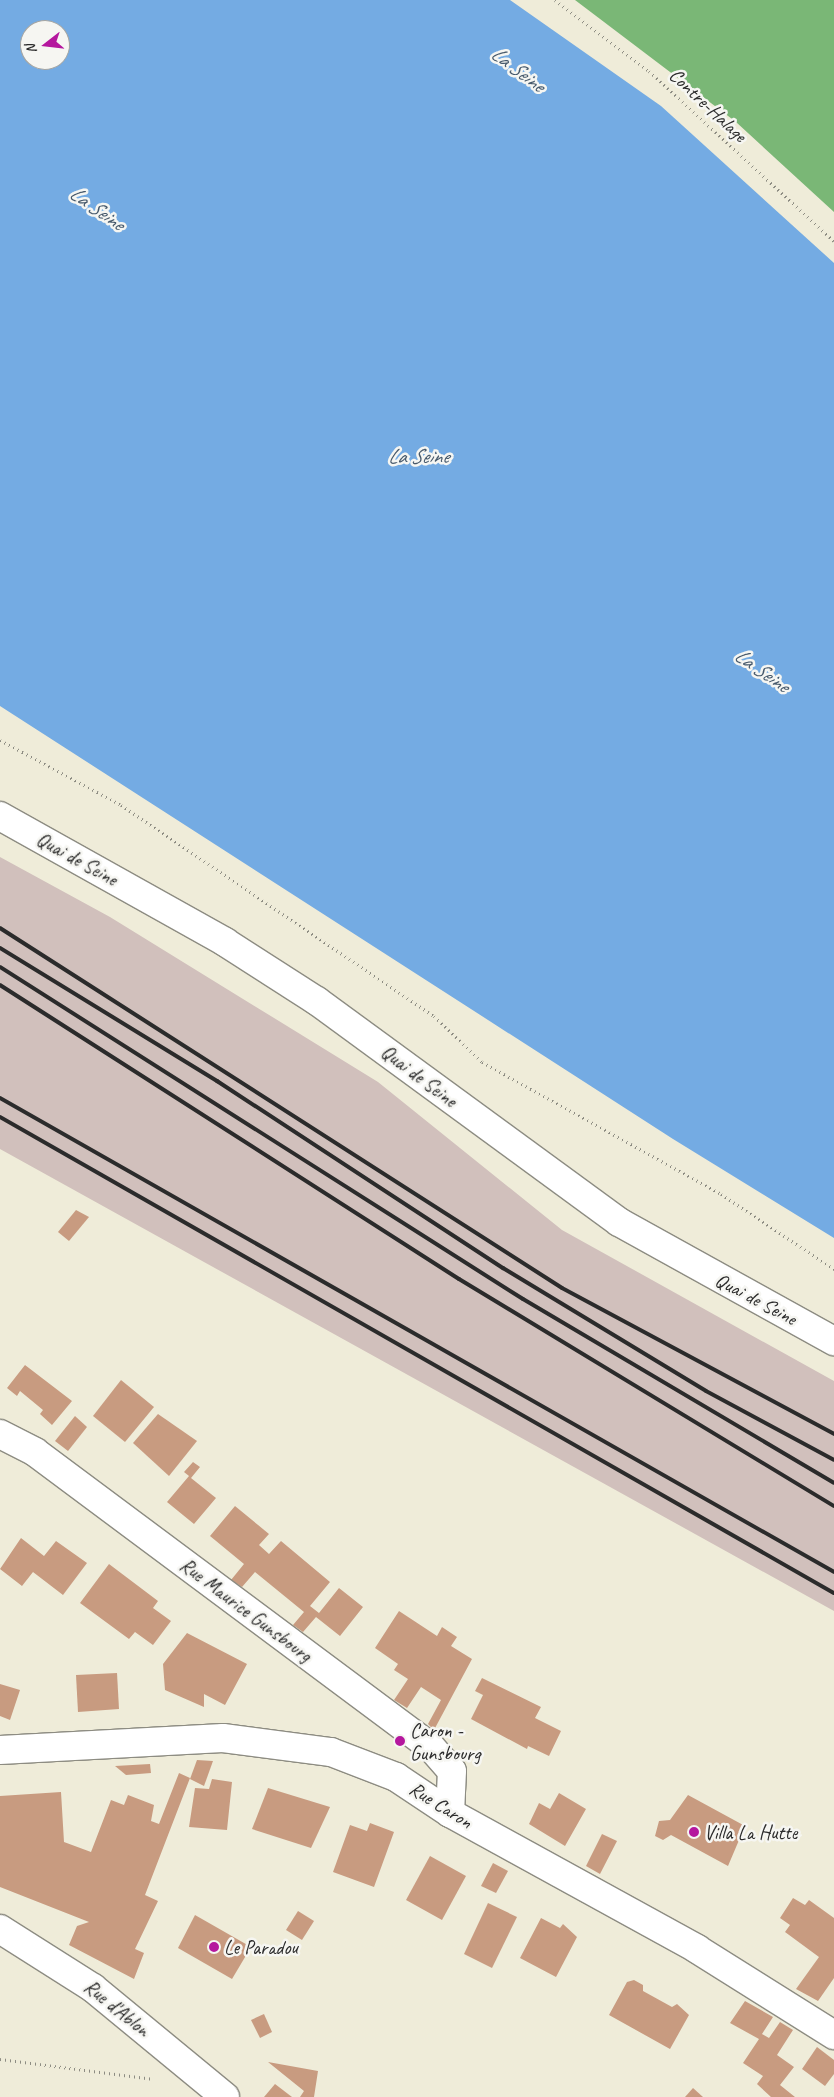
<!DOCTYPE html>
<html>
<head>
<meta charset="utf-8">
<style>
	body { margin:0 }
	#map { position:relative; width:834px; height:2097px; overflow:hidden; background:#efecd9; font-family:Caveat,sans-serif }
	div>[style] { position:absolute }
	.industrial>* { inset:0; background:#d1c0bc }
	.forest>* { inset:0; background:#7ab776 }
	.water>* { inset:0; background:#74abe3 }
	.building>* { inset:0; background:#c89b80 }
	.path>* { height:3px; margin-top:-1.5px; transform-origin:0; background:repeating-linear-gradient(90deg,#8d8c82 0 1px,transparent 0 5px) }
	.roads { filter:drop-shadow(1px 0 #8d8c82) drop-shadow(-1px 0 #8d8c82) drop-shadow(0 1px #8d8c82) drop-shadow(0 -1px #8d8c82) }
	.minor>* { height:28px; margin:-14px; padding:0 14px; transform-origin:14px; border-radius:14px; background:#fff }
	.major>* { height:28px; margin:-14px; padding:0 14px; transform-origin:14px; border-radius:14px; background:#fff }
	.rail>* { height:4px; margin:-2px; padding:0 2px; transform-origin:2px; border-radius:2px; background:#2b2b2b }
	.dots>* { width:14px; height:14px; translate:-50% -50%; box-sizing:border-box; border:2px solid #f6f6f2; border-radius:50% }
	span { translate:-50% -50%; white-space:nowrap; text-align:center; line-height:1.15; -webkit-text-stroke:5px #f6f6f2; paint-order:stroke }
	.street-label { font-size:20px; color:#2b2b2b }
	.poi-label { font-size:20px; color:#2b2b2b }
	.left { translate:0 -50%; text-align:left }
	.water-label { font-size:21px; color:#45586b; font-style:italic }
	.north { position:absolute; left:20px; top:20px; width:50px; height:50px; box-sizing:border-box; background:#f6f6f2; border:1px solid #a5a5a2; border-radius:50%; rotate:254deg; font-size:14px; font-weight:700; line-height:20px; text-align:center; color:#2b2b2b }
	.north::after { content:''; display:block; margin:auto; width:18px; height:22px; background:#b5179e; clip-path:polygon(50% 0,100% 100%,50% 72%,0 100%) }
</style>
</head>
<body>
<div id="map">
	<div class="industrial">
		<div style="clip-path:polygon(0 857px,110px 917px,378px 1082px,562px 1230px,834px 1381px,834px 1611px,0 1149px)"></div>
	</div>
	<div class="forest">
		<div style="clip-path:polygon(575px 0,834px 0,834px 212px,736px 122px)"></div>
	</div>
	<div class="water">
		<div style="clip-path:polygon(evenodd,0 0,510px 0,661px 106px,834px 263px,834px 1238px,673px 1139px,0 706px,0 0,30px 30px,60px 30px,60px 60px,30px 60px,30px 30px)"></div>
	</div>
	<div class="building">
		<div style="clip-path:polygon(76px 1210px,89px 1217px,69px 1241px,58px 1232px)"></div>
		<div style="clip-path:polygon(25px 1365px,72px 1401px,52px 1425px,40px 1414px,43px 1410px,20px 1391px,17px 1396px,7px 1388px)"></div>
		<div style="clip-path:polygon(121px 1380px,154px 1407px,125px 1442px,93px 1416px)"></div>
		<div style="clip-path:polygon(158px 1414px,197px 1441px,169px 1476px,133px 1443px)"></div>
		<div style="clip-path:polygon(75px 1416px,87px 1427px,68px 1451px,55px 1441px)"></div>
		<div style="clip-path:polygon(193px 1462px,200px 1467px,191px 1478px,216px 1498px,194px 1524px,167px 1502px,189px 1476px,184px 1472px)"></div>
		<div style="clip-path:polygon(235px 1506px,269px 1534px,259px 1545px,269px 1554px,281px 1541px,330px 1582px,310px 1606px,319px 1613px,339px 1588px,363px 1607px,340px 1636px,316px 1617px,303px 1632px,293px 1625px,304px 1612px,255px 1572px,242px 1587px,231px 1580px,244px 1564px,210px 1536px)"></div>
		<div style="clip-path:polygon(21px 1538px,44px 1556px,56px 1541px,87px 1563px,63px 1595px,33px 1572px,22px 1586px,0 1569px)"></div>
		<div style="clip-path:polygon(109px 1564px,158px 1601px,153px 1608px,171px 1621px,153px 1645px,135px 1632px,129px 1639px,80px 1603px)"></div>
		<div style="clip-path:polygon(399px 1611px,437px 1636px,442px 1627px,457px 1637px,451px 1646px,472px 1659px,434px 1730px,428px 1724px,441px 1700px,421px 1687px,407px 1708px,394px 1700px,408px 1679px,394px 1670px,398px 1664px,375px 1648px)"></div>
		<div style="clip-path:polygon(187px 1633px,247px 1664px,225px 1705px,204px 1694px,204px 1707px,165px 1690px,163px 1664px)"></div>
		<div style="clip-path:polygon(117px 1673px,119px 1709px,78px 1712px,76px 1675px)"></div>
		<div style="clip-path:polygon(482px 1678px,541px 1707px,535px 1718px,561px 1731px,549px 1756px,528px 1746px,527px 1749px,471px 1719px,483px 1695px,475px 1691px)"></div>
		<div style="clip-path:polygon(0 1684px,20px 1690px,10px 1720px,0 1716px)"></div>
		<div style="clip-path:polygon(197px 1760px,213px 1761px,204px 1786px,190px 1779px)"></div>
		<div style="clip-path:polygon(150px 1764px,151px 1773px,126px 1775px,115px 1766px)"></div>
		<div style="clip-path:polygon(179px 1773px,190px 1778px,145px 1895px,158px 1901px,135px 1949px,144px 1953px,134px 1979px,69px 1945px,77px 1926px,89px 1922px,0 1887px,0 1796px,61px 1792px,64px 1842px,91px 1852px,111px 1800px,124px 1805px,128px 1795px,154px 1805px,151px 1821px,159px 1824px)"></div>
		<div style="clip-path:polygon(212px 1779px,232px 1782px,227px 1830px,189px 1827px,195px 1788px,209px 1789px)"></div>
		<div style="clip-path:polygon(268px 1788px,330px 1807px,311px 1848px,252px 1829px)"></div>
		<div style="clip-path:polygon(559px 1793px,586px 1809px,565px 1846px,529px 1824px,539px 1803px,550px 1809px)"></div>
		<div style="clip-path:polygon(688px 1795px,745px 1826px,728px 1866px,671px 1835px,663px 1840px,655px 1836px,659px 1821px,670px 1820px)"></div>
		<div style="clip-path:polygon(370px 1823px,394px 1832px,374px 1887px,333px 1872px,350px 1825px,367px 1831px)"></div>
		<div style="clip-path:polygon(602px 1834px,617px 1841px,600px 1874px,586px 1866px)"></div>
		<div style="clip-path:polygon(430px 1856px,466px 1876px,442px 1920px,406px 1900px)"></div>
		<div style="clip-path:polygon(493px 1863px,508px 1871px,496px 1893px,481px 1886px)"></div>
		<div style="clip-path:polygon(793px 1898px,805px 1905px,809px 1900px,834px 1918px,834px 1978px,818px 2001px,796px 1989px,819px 1957px,785px 1932px,790px 1925px,780px 1918px)"></div>
		<div style="clip-path:polygon(488px 1903px,517px 1917px,492px 1968px,464px 1954px)"></div>
		<div style="clip-path:polygon(298px 1911px,314px 1921px,302px 1940px,286px 1930px)"></div>
		<div style="clip-path:polygon(195px 1915px,251px 1947px,232px 1979px,178px 1948px)"></div>
		<div style="clip-path:polygon(541px 1918px,560px 1928px,563px 1924px,577px 1937px,556px 1977px,520px 1958px)"></div>
		<div style="clip-path:polygon(634px 1980px,643px 1985px,643px 1991px,672px 2007px,677px 2004px,689px 2015px,670px 2049px,609px 2015px,627px 1982px)"></div>
		<div style="clip-path:polygon(745px 2001px,773px 2017px,762px 2034px,769px 2038px,780px 2022px,793px 2030px,777px 2055px,794px 2067px,780px 2085px,795px 2097px,771px 2097px,757px 2084px,763px 2076px,743px 2063px,759px 2039px,730px 2023px)"></div>
		<div style="clip-path:polygon(264px 2014px,272px 2032px,260px 2038px,251px 2020px)"></div>
		<div style="clip-path:polygon(817px 2047px,834px 2060px,834px 2074px,825px 2086px,802px 2069px)"></div>
		<div style="clip-path:polygon(268px 2062px,318px 2071px,314px 2097px,300px 2097px,304px 2091px)"></div>
		<div style="clip-path:polygon(275px 2084px,292px 2097px,264px 2097px)"></div>
		<div style="clip-path:polygon(693px 2088px,703px 2097px,685px 2097px)"></div>
	</div>
	<div class="path">
		<div style="left:555px;top:0;width:118px;rotate:37.1deg"></div>
		<div style="left:649px;top:71px;width:251px;rotate:42.6deg"></div>
		<div style="left:0;top:740px;width:137px;rotate:28.2deg"></div>
		<div style="left:121px;top:805px;width:377px;rotate:34deg"></div>
		<div style="left:434px;top:1016px;width:66px;rotate:43.8deg"></div>
		<div style="left:482px;top:1062px;width:273px;rotate:28.9deg"></div>
		<div style="left:721px;top:1194px;width:136px;rotate:33.6deg"></div>
		<div style="left:0;top:2059px;width:155px;rotate:7.4deg"></div>
	</div>
	<div class="roads">
		<div class="minor">
			<div style="left:0;top:1434px;width:39px;rotate:27deg"></div>
			<div style="left:35px;top:1452px;width:492px;rotate:36.7deg"></div>
			<div style="left:430px;top:1746px;width:33px;rotate:49deg"></div>
			<div style="left:452px;top:1771px;width:42px;rotate:92.7deg"></div>
			<div style="left:0;top:1750px;width:223px;rotate:-3.1deg"></div>
			<div style="left:223px;top:1738px;width:109px;rotate:7.4deg"></div>
			<div style="left:331px;top:1752px;width:70px;rotate:21deg"></div>
			<div style="left:396px;top:1777px;width:65px;rotate:33.7deg"></div>
			<div style="left:450px;top:1813px;width:282px;rotate:28.8deg"></div>
			<div style="left:697px;top:1949px;width:162px;rotate:32.1deg"></div>
			<div style="left:0;top:1929px;width:110px;rotate:32.4deg"></div>
			<div style="left:93px;top:1988px;width:171px;rotate:39.5deg"></div>
		</div>
		<div class="major">
			<div style="left:0;top:816px;width:258px;rotate:29.2deg"></div>
			<div style="left:225px;top:942px;width:109px;rotate:32.7deg"></div>
			<div style="left:317px;top:1001px;width:374px;rotate:36.2deg"></div>
			<div style="left:619px;top:1222px;width:246px;rotate:29deg"></div>
		</div>
	</div>
	<div class="rail">
		<div style="left:0;top:928px;width:667px;rotate:32.64deg"></div>
		<div style="left:562px;top:1288px;width:309px;rotate:28.2deg"></div>
		<div style="left:0;top:948px;width:255px;rotate:31.5deg"></div>
		<div style="left:217px;top:1081px;width:342px;rotate:33.2deg"></div>
		<div style="left:503px;top:1268px;width:237px;rotate:31.2deg"></div>
		<div style="left:706px;top:1391px;width:145px;rotate:28.3deg"></div>
		<div style="left:0;top:967px;width:619px;rotate:32.41deg"></div>
		<div style="left:523px;top:1299px;width:361px;rotate:30.6deg"></div>
		<div style="left:0;top:985px;width:545px;rotate:32.64deg"></div>
		<div style="left:459px;top:1279px;width:438px;rotate:31.2deg"></div>
		<div style="left:0;top:1098px;width:959px;rotate:29.61deg"></div>
		<div style="left:0;top:1117px;width:960px;rotate:29.72deg"></div>
	</div>
	<div class="dots">
		<div style="left:400px;top:1741px;background:#b5179e"></div>
		<div style="left:694px;top:1832px;background:#b5179e"></div>
		<div style="left:214px;top:1947px;background:#b5179e"></div>
	</div>
	<div class="street-label">
		<span style="left:708px;top:105px;rotate:43deg">Contre-Halage</span>
		<span style="left:77px;top:859px;rotate:29deg">Quai de Seine</span>
		<span style="left:419px;top:1076px;rotate:37deg">Quai de Seine</span>
		<span style="left:756px;top:1299px;rotate:28deg">Quai de Seine</span>
		<span style="left:246px;top:1610px;rotate:37deg">Rue Maurice Gunsbourg</span>
		<span style="left:441px;top:1805px;rotate:32deg">Rue Caron</span>
		<span style="left:117px;top:2008px;rotate:39deg">Rue d'Ablon</span>
	</div>
	<div class="poi-label">
		<span class="left" style="left:410px;top:1742px">Caron -<br>Gunsbourg</span>
		<span class="left" style="left:704px;top:1832px">Villa La Hutte</span>
		<span class="left" style="left:224px;top:1947px">Le Paradou</span>
	</div>
	<div class="water-label">
		<span style="left:518px;top:69px;rotate:37deg">La Seine</span>
		<span style="left:97px;top:208px;rotate:35deg">La Seine</span>
		<span style="left:418px;top:456px">La Seine</span>
		<span style="left:762px;top:670px;rotate:35deg">La Seine</span>
	</div>
	<div class="north">N</div>
</div>
</body>
</html>
